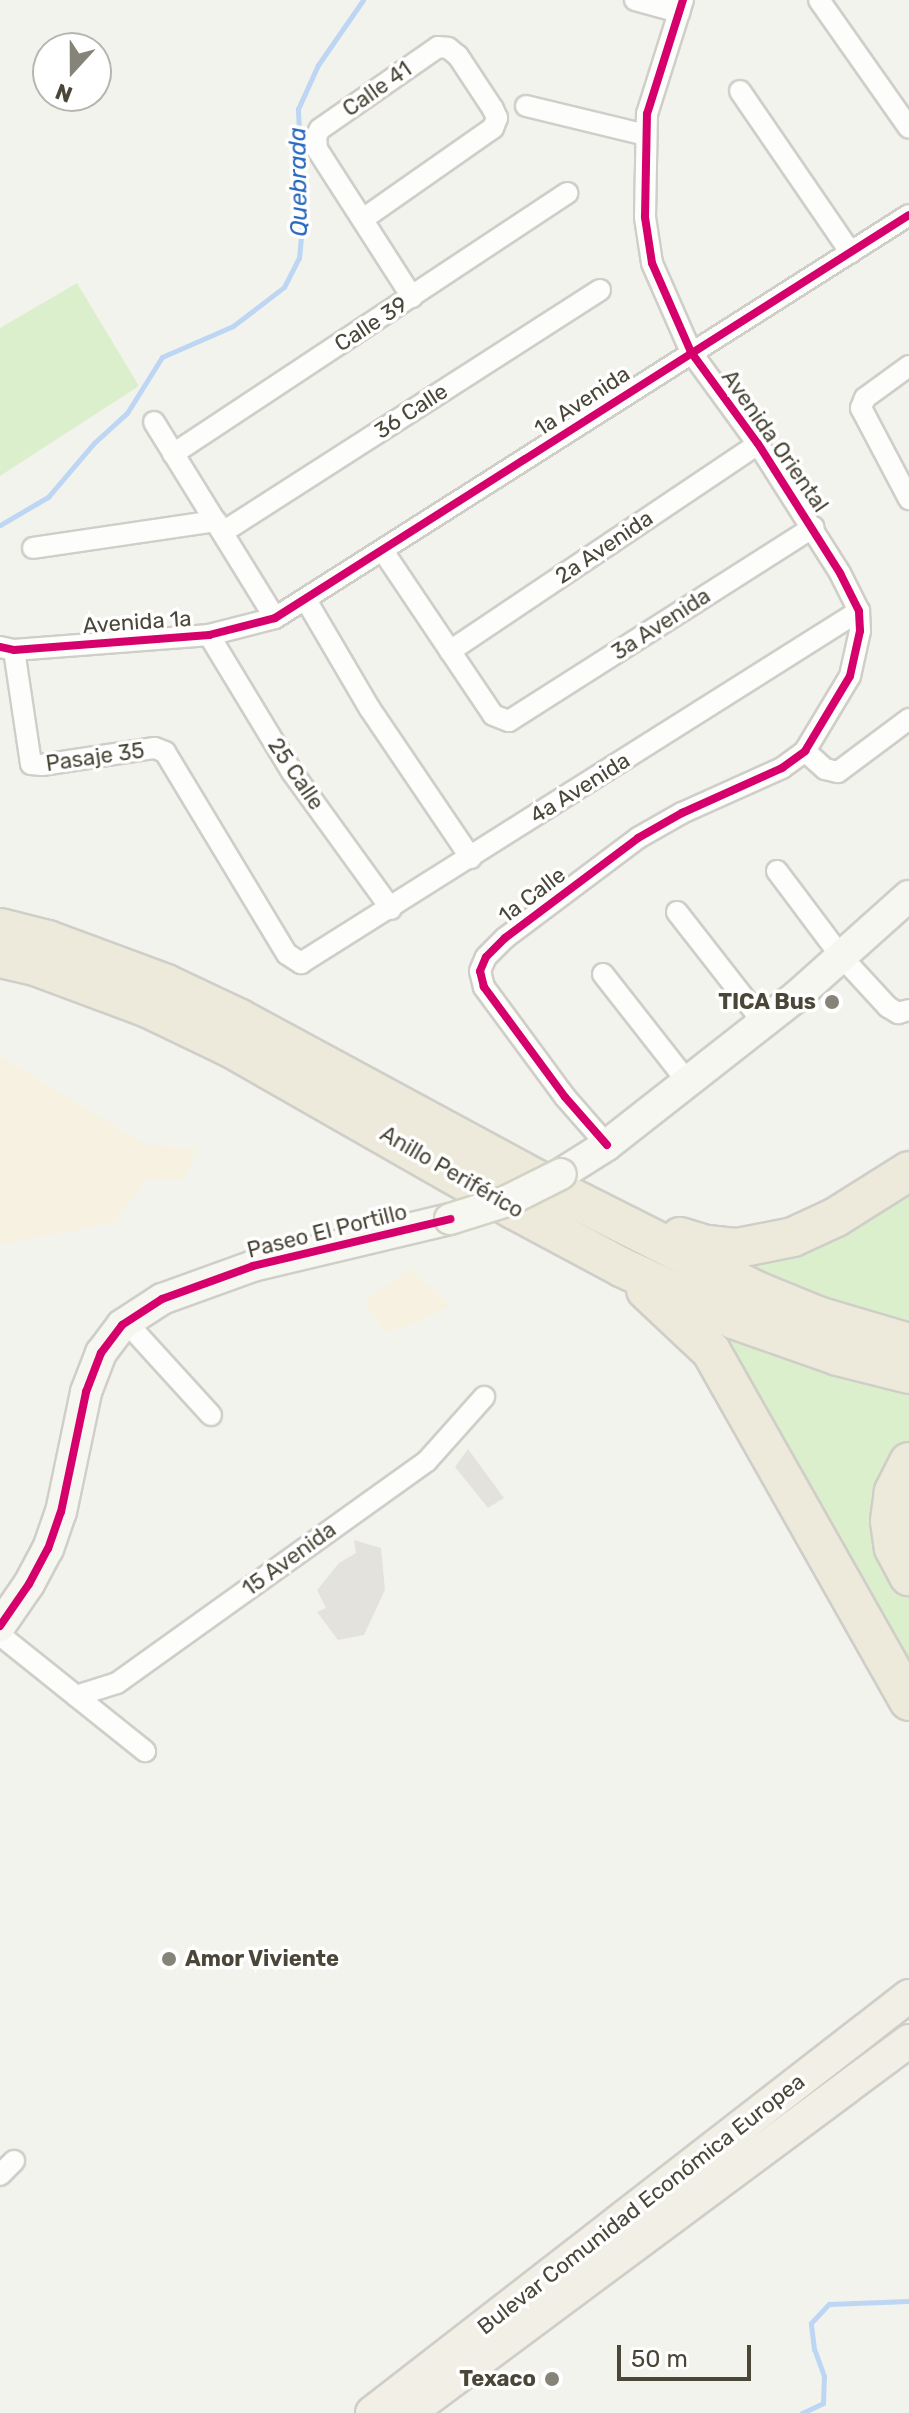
<!DOCTYPE html>
<html>
<head>
<meta charset="utf-8">
<style>
	body { margin:0 }
	#map { position:relative; width:909px; height:2413px; overflow:hidden; background:#f3f3ee; font-family:Rubik,sans-serif }
	div>[style] { position:absolute }
	.commercial>* { inset:0; background:#f6f1e1 }
	.industrial>* { inset:0; background:#e4e2dc }
	.green>* { inset:0; background:#dcefcd }
	.stream>* { height:5px; margin:-2.5px; padding:0 2.5px; transform-origin:2.5px; border-radius:2.5px; background:#bcd6f3 }
	.roads { filter:drop-shadow(2px 0 #cfcec8) drop-shadow(-2px 0 #cfcec8) drop-shadow(0 2px #cfcec8) drop-shadow(0 -2px #cfcec8) }
	.street>* { height:20px; margin:-10px; padding:0 10px; transform-origin:10px; border-radius:10px; background:#fdfdfc }
	.secondary>* { height:30px; margin:-15px; padding:0 15px; transform-origin:15px; border-radius:15px; background:#f7f7f1 }
	.primary>* { height:32px; margin:-16px; padding:0 16px; transform-origin:16px; border-radius:16px; background:#f2f0e6 }
	.highway>* { height:38px; margin:-19px; padding:0 19px; transform-origin:19px; border-radius:19px; background:#edeadb }
	.bridges { filter:drop-shadow(2px 0 #d3d2c4) drop-shadow(-2px 0 #d3d2c4) drop-shadow(0 2px #d3d2c4) drop-shadow(0 -2px #d3d2c4) }
	.secondary-bridge>* { height:30px; margin:-15px; padding:0 15px; transform-origin:15px; border-radius:15px; background:#f7f7f1 }
	.cycleway>* { height:8px; margin:-4px; padding:0 4px; transform-origin:4px; border-radius:4px; background:#d6006c }
	.dots>* { width:22px; height:22px; translate:-50% -50%; box-sizing:border-box; border:4px solid #fff; border-radius:50% }
	span { translate:-50% -50%; white-space:nowrap; text-align:center; line-height:1.15; -webkit-text-stroke:7px #fff; paint-order:stroke }
	.street-label { font-size:22px; color:#4b4738 }
	.poi-label { font-size:22px; color:#4b4738; font-weight:700 }
	.right { translate:-100% -50%; text-align:right }
	.left { translate:0 -50%; text-align:left }
	.water-label { font-size:24px; color:#286ac0; font-style:italic }
	.north { position:absolute; left:32px; top:32px; width:80px; height:80px; box-sizing:border-box; background:#fff; border:2px solid #b7b5af; border-radius:50%; rotate:201deg; font-size:22px; font-weight:700; line-height:32px; text-align:center; color:#4b4738 }
	.north::after { content:''; display:block; margin:auto; width:28px; height:36px; background:#868378; clip-path:polygon(50% 0,100% 100%,50% 72%,0 100%) }
	.scale { position:absolute; left:617px; top:2345px; width:134px; height:36px; box-sizing:border-box; border:4px solid #4b4738; border-top:0; padding-left:10px; font-size:24px; line-height:28px; white-space:nowrap; color:#4b4738; -webkit-text-stroke:6px #fff; paint-order:stroke }
</style>
</head>
<body>
<div id="map">
	<div class="commercial">
		<div style="clip-path:polygon(0 1056px,146px 1145px,197px 1148px,184px 1180px,146px 1180px,114px 1223px,0 1245px)"></div>
		<div style="clip-path:polygon(411px 1269px,452px 1306px,411px 1325px,384px 1332px,364px 1300px)"></div>
	</div>
	<div class="industrial">
		<div style="clip-path:polygon(468px 1449px,504px 1498px,488px 1508px,455px 1467px)"></div>
		<div style="clip-path:polygon(354px 1540px,381px 1548px,385px 1590px,364px 1635px,338px 1640px,317px 1612px,326px 1608px,317px 1590px,339px 1563px,356px 1553px)"></div>
	</div>
	<div class="green">
		<div style="clip-path:polygon(77px 283px,139px 386px,0 476px,0 328px)"></div>
		<div style="clip-path:polygon(909px 1171px,909px 1701px,778px 1464px,621px 1267px,604px 1215px,738px 1248px)"></div>
	</div>
	<div class="stream">
		<div style="left:0;top:525px;width:56px;rotate:-30.3deg"></div>
		<div style="left:48px;top:497px;width:71px;rotate:-49.6deg"></div>
		<div style="left:94px;top:443px;width:45px;rotate:-42.3deg"></div>
		<div style="left:127px;top:413px;width:66px;rotate:-58deg"></div>
		<div style="left:162px;top:357px;width:77px;rotate:-23.6deg"></div>
		<div style="left:233px;top:326px;width:64px;rotate:-37.4deg"></div>
		<div style="left:284px;top:287px;width:33px;rotate:-63deg"></div>
		<div style="left:299px;top:258px;width:42px;rotate:-84.6deg"></div>
		<div style="left:303px;top:216px;width:107px;rotate:-92.7deg"></div>
		<div style="left:298px;top:109px;width:48px;rotate:-65.6deg"></div>
		<div style="left:318px;top:65px;width:79px;rotate:-55.3deg"></div>
		<div style="left:802px;top:2413px;width:23px;rotate:-25deg"></div>
		<div style="left:823px;top:2403px;width:27px;rotate:-88deg"></div>
		<div style="left:824px;top:2376px;width:29px;rotate:-110deg"></div>
		<div style="left:814px;top:2349px;width:26px;rotate:-97deg"></div>
		<div style="left:811px;top:2323px;width:26px;rotate:-47deg"></div>
		<div style="left:829px;top:2304px;width:80px;rotate:-2.1deg"></div>
	</div>
	<div class="roads">
		<div class="street">
			<div style="left:635px;top:0;width:46px;rotate:15.3deg"></div>
			<div style="left:819px;top:0;width:156px;rotate:54.9deg"></div>
			<div style="left:740px;top:91px;width:196px;rotate:55.6deg"></div>
			<div style="left:526px;top:106px;width:123px;rotate:13.6deg"></div>
			<div style="left:363px;top:219px;width:159px;rotate:-35deg"></div>
			<div style="left:493px;top:128px;width:11px;rotate:-68deg"></div>
			<div style="left:497px;top:118px;width:10px;rotate:-114deg"></div>
			<div style="left:493px;top:109px;width:64px;rotate:-123.4deg"></div>
			<div style="left:458px;top:56px;width:13px;rotate:-141deg"></div>
			<div style="left:448px;top:48px;width:10px;rotate:-174deg"></div>
			<div style="left:438px;top:47px;width:144px;rotate:145.2deg"></div>
			<div style="left:320px;top:129px;width:9px;rotate:117deg"></div>
			<div style="left:316px;top:137px;width:12px;rotate:85deg"></div>
			<div style="left:317px;top:149px;width:176px;rotate:57.3deg"></div>
			<div style="left:909px;top:366px;width:54px;rotate:144deg"></div>
			<div style="left:865px;top:398px;width:11px;rotate:112deg"></div>
			<div style="left:861px;top:408px;width:103px;rotate:62.2deg"></div>
			<div style="left:154px;top:422px;width:230px;rotate:58.3deg"></div>
			<div style="left:173px;top:454px;width:473px;rotate:-33.5deg"></div>
			<div style="left:223px;top:532px;width:448px;rotate:-32.7deg"></div>
			<div style="left:33px;top:548px;width:185px;rotate:-8.4deg"></div>
			<div style="left:383px;top:551px;width:197px;rotate:56.1deg"></div>
			<div style="left:493px;top:715px;width:17px;rotate:21deg"></div>
			<div style="left:509px;top:721px;width:361px;rotate:-32.5deg"></div>
			<div style="left:306px;top:600px;width:126px;rotate:59.6deg"></div>
			<div style="left:370px;top:709px;width:180px;rotate:55.9deg"></div>
			<div style="left:209px;top:635px;width:160px;rotate:58.8deg"></div>
			<div style="left:292px;top:772px;width:169px;rotate:54.1deg"></div>
			<div style="left:0;top:647px;width:14px;rotate:12deg"></div>
			<div style="left:14px;top:650px;width:196px;rotate:-4.4deg"></div>
			<div style="left:209px;top:635px;width:68px;rotate:-14.4deg"></div>
			<div style="left:275px;top:618px;width:751px;rotate:-32.44deg"></div>
			<div style="left:14px;top:650px;width:115px;rotate:81.5deg"></div>
			<div style="left:31px;top:764px;width:11px;rotate:5deg"></div>
			<div style="left:42px;top:765px;width:114px;rotate:-8.6deg"></div>
			<div style="left:155px;top:748px;width:11px;rotate:22deg"></div>
			<div style="left:165px;top:752px;width:236px;rotate:58.9deg"></div>
			<div style="left:287px;top:954px;width:17px;rotate:33deg"></div>
			<div style="left:301px;top:963px;width:660px;rotate:-32.24deg"></div>
			<div style="left:450px;top:651px;width:371px;rotate:-33.9deg"></div>
			<div style="left:805px;top:751px;width:27px;rotate:42deg"></div>
			<div style="left:825px;top:769px;width:13px;rotate:13deg"></div>
			<div style="left:838px;top:772px;width:89px;rotate:-36.7deg"></div>
			<div style="left:777px;top:871px;width:105px;rotate:53.1deg"></div>
			<div style="left:840px;top:955px;width:71px;rotate:47.3deg"></div>
			<div style="left:888px;top:1007px;width:12px;rotate:31deg"></div>
			<div style="left:898px;top:1013px;width:11px;rotate:-15deg"></div>
			<div style="left:677px;top:912px;width:140px;rotate:52deg"></div>
			<div style="left:603px;top:974px;width:135px;rotate:51.9deg"></div>
			<div style="left:607px;top:1145px;width:64px;rotate:-131.2deg"></div>
			<div style="left:565px;top:1097px;width:137px;rotate:-126.4deg"></div>
			<div style="left:484px;top:987px;width:16px;rotate:-104deg"></div>
			<div style="left:480px;top:971px;width:15px;rotate:-67deg"></div>
			<div style="left:486px;top:957px;width:27px;rotate:-45deg"></div>
			<div style="left:505px;top:938px;width:166px;rotate:-36.9deg"></div>
			<div style="left:638px;top:838px;width:51px;rotate:-29.6deg"></div>
			<div style="left:682px;top:813px;width:110px;rotate:-24.2deg"></div>
			<div style="left:782px;top:768px;width:29px;rotate:-36deg"></div>
			<div style="left:805px;top:751px;width:87px;rotate:-59deg"></div>
			<div style="left:850px;top:676px;width:46px;rotate:-77.5deg"></div>
			<div style="left:860px;top:631px;width:20px;rotate:-93deg"></div>
			<div style="left:859px;top:611px;width:42px;rotate:-116.6deg"></div>
			<div style="left:840px;top:573px;width:153px;rotate:-122.4deg"></div>
			<div style="left:758px;top:444px;width:114px;rotate:-126.1deg"></div>
			<div style="left:691px;top:352px;width:97px;rotate:-113.7deg"></div>
			<div style="left:652px;top:263px;width:47px;rotate:-98.7deg"></div>
			<div style="left:645px;top:217px;width:103px;rotate:-88.9deg"></div>
			<div style="left:647px;top:114px;width:120px;rotate:-72.5deg"></div>
			<div style="left:126px;top:1322px;width:126px;rotate:47.6deg"></div>
			<div style="left:0;top:1635px;width:186px;rotate:38.7deg"></div>
			<div style="left:76px;top:1696px;width:43px;rotate:-17.6deg"></div>
			<div style="left:117px;top:1683px;width:381px;rotate:-35.6deg"></div>
			<div style="left:427px;top:1461px;width:86px;rotate:-48.3deg"></div>
			<div style="left:0;top:2175px;width:20px;rotate:-45deg"></div>
		</div>
		<div class="secondary">
			<div style="left:561px;top:1174px;width:54px;rotate:-32.2deg"></div>
			<div style="left:607px;top:1145px;width:241px;rotate:-38.1deg"></div>
			<div style="left:797px;top:996px;width:150px;rotate:-41.8deg"></div>
			<div style="left:0;top:1626px;width:51px;rotate:-55.4deg"></div>
			<div style="left:29px;top:1584px;width:40px;rotate:-62deg"></div>
			<div style="left:48px;top:1549px;width:39px;rotate:-71deg"></div>
			<div style="left:61px;top:1512px;width:123px;rotate:-78.2deg"></div>
			<div style="left:86px;top:1392px;width:42px;rotate:-69deg"></div>
			<div style="left:101px;top:1353px;width:35px;rotate:-53deg"></div>
			<div style="left:122px;top:1325px;width:48px;rotate:-33deg"></div>
			<div style="left:162px;top:1299px;width:97px;rotate:-19.9deg"></div>
			<div style="left:253px;top:1266px;width:203px;rotate:-13.4deg"></div>
		</div>
		<div class="primary">
			<div style="left:372px;top:2413px;width:680px;rotate:-37.83deg"></div>
			<div style="left:409px;top:2413px;width:623px;rotate:-36.65deg"></div>
		</div>
		<div class="highway">
			<div style="left:0;top:928px;width:49px;rotate:14deg"></div>
			<div style="left:48px;top:940px;width:126px;rotate:20.4deg"></div>
			<div style="left:166px;top:984px;width:82px;rotate:25.3deg"></div>
			<div style="left:240px;top:1019px;width:362px;rotate:28.4deg"></div>
			<div style="left:558px;top:1191px;width:223px;rotate:26.7deg"></div>
			<div style="left:757px;top:1291px;width:66px;rotate:22.3deg"></div>
			<div style="left:818px;top:1316px;width:95px;rotate:16.5deg"></div>
			<div style="left:0;top:958px;width:36px;rotate:13deg"></div>
			<div style="left:35px;top:966px;width:121px;rotate:20.4deg"></div>
			<div style="left:148px;top:1008px;width:92px;rotate:25.7deg"></div>
			<div style="left:231px;top:1048px;width:325px;rotate:29.7deg"></div>
			<div style="left:513px;top:1209px;width:123px;rotate:28.2deg"></div>
			<div style="left:621px;top:1267px;width:123px;rotate:24.9deg"></div>
			<div style="left:733px;top:1319px;width:111px;rotate:19.4deg"></div>
			<div style="left:838px;top:1356px;width:73px;rotate:14.2deg"></div>
			<div style="left:680px;top:1237px;width:28px;rotate:17deg"></div>
			<div style="left:707px;top:1245px;width:31px;rotate:6deg"></div>
			<div style="left:738px;top:1248px;width:56px;rotate:-11.3deg"></div>
			<div style="left:793px;top:1237px;width:47px;rotate:-24.9deg"></div>
			<div style="left:836px;top:1217px;width:86px;rotate:-32.2deg"></div>
			<div style="left:646px;top:1290px;width:89px;rotate:43.2deg"></div>
			<div style="left:711px;top:1351px;width:402px;rotate:60.5deg"></div>
			<div style="left:909px;top:1462px;width:34px;rotate:117deg"></div>
			<div style="left:894px;top:1492px;width:29px;rotate:98deg"></div>
			<div style="left:890px;top:1521px;width:27px;rotate:82deg"></div>
			<div style="left:894px;top:1548px;width:32px;rotate:62deg"></div>
		</div>
	</div>
	<div class="bridges">
		<div class="secondary-bridge">
			<div style="left:450px;top:1219px;width:60px;rotate:-17.5deg"></div>
			<div style="left:507px;top:1201px;width:60px;rotate:-26.6deg"></div>
		</div>
	</div>
	<div class="cycleway">
		<div style="left:0;top:647px;width:14px;rotate:12deg"></div>
		<div style="left:14px;top:650px;width:196px;rotate:-4.4deg"></div>
		<div style="left:209px;top:635px;width:68px;rotate:-14.4deg"></div>
		<div style="left:275px;top:618px;width:751px;rotate:-32.44deg"></div>
		<div style="left:607px;top:1145px;width:64px;rotate:-131.2deg"></div>
		<div style="left:565px;top:1097px;width:137px;rotate:-126.4deg"></div>
		<div style="left:484px;top:987px;width:16px;rotate:-104deg"></div>
		<div style="left:480px;top:971px;width:15px;rotate:-67deg"></div>
		<div style="left:486px;top:957px;width:27px;rotate:-45deg"></div>
		<div style="left:505px;top:938px;width:166px;rotate:-36.9deg"></div>
		<div style="left:638px;top:838px;width:51px;rotate:-29.6deg"></div>
		<div style="left:682px;top:813px;width:110px;rotate:-24.2deg"></div>
		<div style="left:782px;top:768px;width:29px;rotate:-36deg"></div>
		<div style="left:805px;top:751px;width:87px;rotate:-59deg"></div>
		<div style="left:850px;top:676px;width:46px;rotate:-77.5deg"></div>
		<div style="left:860px;top:631px;width:20px;rotate:-93deg"></div>
		<div style="left:859px;top:611px;width:42px;rotate:-116.6deg"></div>
		<div style="left:840px;top:573px;width:153px;rotate:-122.4deg"></div>
		<div style="left:758px;top:444px;width:114px;rotate:-126.1deg"></div>
		<div style="left:691px;top:352px;width:97px;rotate:-113.7deg"></div>
		<div style="left:652px;top:263px;width:47px;rotate:-98.7deg"></div>
		<div style="left:645px;top:217px;width:103px;rotate:-88.9deg"></div>
		<div style="left:647px;top:114px;width:120px;rotate:-72.5deg"></div>
		<div style="left:0;top:1626px;width:51px;rotate:-55.4deg"></div>
		<div style="left:29px;top:1584px;width:40px;rotate:-62deg"></div>
		<div style="left:48px;top:1549px;width:39px;rotate:-71deg"></div>
		<div style="left:61px;top:1512px;width:123px;rotate:-78.2deg"></div>
		<div style="left:86px;top:1392px;width:42px;rotate:-69deg"></div>
		<div style="left:101px;top:1353px;width:35px;rotate:-53deg"></div>
		<div style="left:122px;top:1325px;width:48px;rotate:-33deg"></div>
		<div style="left:162px;top:1299px;width:97px;rotate:-19.9deg"></div>
		<div style="left:253px;top:1266px;width:203px;rotate:-13.4deg"></div>
	</div>
	<div class="dots">
		<div style="left:832px;top:1002px;background:#868378"></div>
		<div style="left:169px;top:1959px;background:#868378"></div>
		<div style="left:552px;top:2379px;background:#868378"></div>
	</div>
	<div class="street-label">
		<span style="left:377px;top:89px;rotate:-35deg">Calle 41</span>
		<span style="left:371px;top:324px;rotate:-33deg">Calle 39</span>
		<span style="left:582px;top:401px;rotate:-33deg">1a Avenida</span>
		<span style="left:411px;top:411px;rotate:-33deg">36 Calle</span>
		<span style="left:775px;top:441px;rotate:55deg">Avenida Oriental</span>
		<span style="left:604px;top:547px;rotate:-34deg">2a Avenida</span>
		<span style="left:137px;top:622px;rotate:-4deg">Avenida 1a</span>
		<span style="left:661px;top:624px;rotate:-33deg">3a Avenida</span>
		<span style="left:95px;top:757px;rotate:-8deg">Pasaje 35</span>
		<span style="left:296px;top:774px;rotate:56deg">25 Calle</span>
		<span style="left:580px;top:788px;rotate:-32deg">4a Avenida</span>
		<span style="left:532px;top:895px;rotate:-37deg">1a Calle</span>
		<span style="left:452px;top:1172px;rotate:30deg">Anillo Periférico</span>
		<span style="left:327px;top:1231px;rotate:-14deg">Paseo El Portillo</span>
		<span style="left:289px;top:1559px;rotate:-36deg">15 Avenida</span>
		<span style="left:641px;top:2204px;rotate:-38deg">Bulevar Comunidad Económica Europea</span>
	</div>
	<div class="poi-label">
		<span class="right" style="left:816px;top:1002px">TICA Bus</span>
		<span class="left" style="left:185px;top:1959px">Amor Viviente</span>
		<span class="right" style="left:536px;top:2379px">Texaco</span>
	</div>
	<div class="water-label">
		<span style="left:299px;top:182px;rotate:-91deg">Quebrada</span>
	</div>
	<div class="north">N</div>
	<div class="scale">50 m</div>
</div>
</body>
</html>
